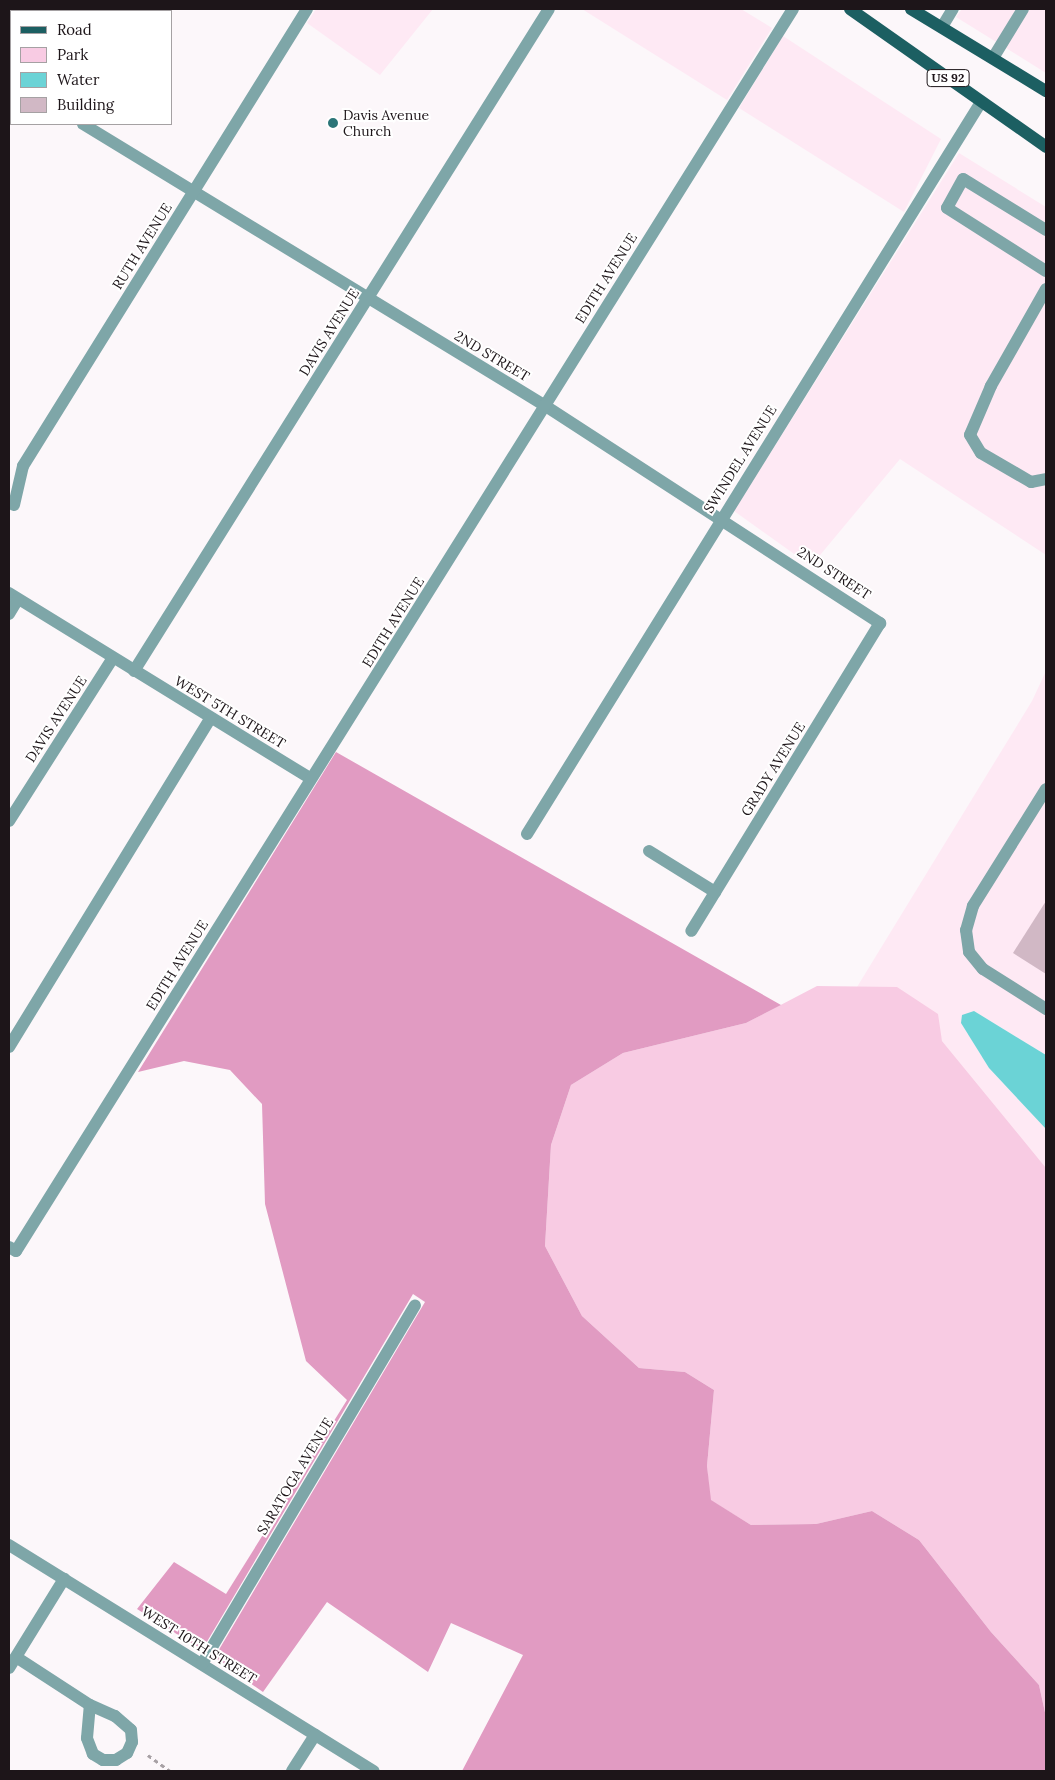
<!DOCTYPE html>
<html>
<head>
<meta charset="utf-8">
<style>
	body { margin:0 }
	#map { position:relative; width:1055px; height:1780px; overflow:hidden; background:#fcf7fa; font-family:Lora,serif }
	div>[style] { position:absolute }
	.built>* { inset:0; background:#fee9f4 }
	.green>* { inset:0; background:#f8cbe3 }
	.forest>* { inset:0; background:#e19bc2 }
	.water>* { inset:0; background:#6bd3d6 }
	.building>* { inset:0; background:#d1b8c5 }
	.path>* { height:2.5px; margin-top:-1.25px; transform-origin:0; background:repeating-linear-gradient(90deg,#a8a1a5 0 4px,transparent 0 8px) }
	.minor>* { height:12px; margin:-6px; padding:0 6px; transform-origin:6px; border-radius:6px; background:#7ea6a8 }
	.major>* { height:12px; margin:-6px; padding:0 6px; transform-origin:6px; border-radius:6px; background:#1c5f62 }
	.dots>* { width:14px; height:14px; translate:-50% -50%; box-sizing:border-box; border:2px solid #fff; border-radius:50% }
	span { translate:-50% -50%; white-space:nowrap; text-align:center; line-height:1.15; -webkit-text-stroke:4px #fff; paint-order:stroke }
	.shield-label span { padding:1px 4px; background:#fff; border:1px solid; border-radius:4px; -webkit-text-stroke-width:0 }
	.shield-label { font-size:12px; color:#1d1519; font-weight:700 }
	.poi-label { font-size:14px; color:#1d1519 }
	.left { translate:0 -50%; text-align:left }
	.street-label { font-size:14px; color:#1d1519 }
	.frame { position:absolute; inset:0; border:10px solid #1d1519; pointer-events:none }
	.legend { position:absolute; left:10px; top:10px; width:162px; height:115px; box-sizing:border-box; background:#fff; border:1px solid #a5a1a3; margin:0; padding:6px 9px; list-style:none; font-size:15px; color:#1d1519 }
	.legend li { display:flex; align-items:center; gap:10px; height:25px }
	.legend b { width:25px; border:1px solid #a5a1a3 }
</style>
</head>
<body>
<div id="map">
	<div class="built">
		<div style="clip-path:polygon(316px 9px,433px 9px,380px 75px,307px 23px)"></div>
		<div style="clip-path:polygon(582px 9px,741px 9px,772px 28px,727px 100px)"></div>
		<div style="clip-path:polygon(962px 9px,1046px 9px,1046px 73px,956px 17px)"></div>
		<div style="clip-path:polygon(783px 36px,941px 139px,904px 212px,739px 108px)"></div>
		<div style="clip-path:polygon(959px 153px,1046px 207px,1046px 555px,900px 459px,811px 566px,734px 511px)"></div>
		<div style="clip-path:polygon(1046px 671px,1046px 1055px,974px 1011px,961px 1023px,989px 1068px,1046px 1129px,1046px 1168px,942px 1041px,937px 1021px,857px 987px,1032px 701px)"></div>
	</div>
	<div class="green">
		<div style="clip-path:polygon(817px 986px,897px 987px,938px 1014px,942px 1041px,1046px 1168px,1046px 1717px,1039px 1685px,991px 1632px,919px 1540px,872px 1511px,816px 1524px,751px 1525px,710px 1500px,707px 1466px,714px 1390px,685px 1372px,639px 1368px,582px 1316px,545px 1246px,551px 1145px,571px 1085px,623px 1053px,746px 1023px)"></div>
	</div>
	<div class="forest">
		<div style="clip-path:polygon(336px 752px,781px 1005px,746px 1023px,623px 1053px,571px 1085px,551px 1145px,545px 1246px,582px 1316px,639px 1368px,685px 1372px,714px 1390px,707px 1466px,711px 1500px,751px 1525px,816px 1524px,872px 1511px,919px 1540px,991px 1632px,1039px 1685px,1046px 1717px,1046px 1771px,462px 1771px,523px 1655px,451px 1623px,428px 1672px,327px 1602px,263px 1692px,214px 1658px,425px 1302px,413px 1294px,202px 1650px,137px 1609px,174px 1562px,226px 1594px,347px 1400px,306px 1361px,265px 1204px,262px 1104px,230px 1070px,184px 1061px,138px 1072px)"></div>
	</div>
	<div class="water">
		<div style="clip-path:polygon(974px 1011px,1046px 1055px,1046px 1129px,989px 1068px,961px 1023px,962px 1015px)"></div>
	</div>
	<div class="building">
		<div style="clip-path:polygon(1046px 901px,1046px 974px,1013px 953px)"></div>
	</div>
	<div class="path">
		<div style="left:148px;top:1755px;width:27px;rotate:36deg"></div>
	</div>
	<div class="minor">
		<div style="left:67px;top:11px;width:3px;rotate:-45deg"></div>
		<div style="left:942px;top:27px;width:21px;rotate:-59deg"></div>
		<div style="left:993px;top:58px;width:57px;rotate:-58.5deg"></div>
		<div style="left:9px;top:78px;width:2px;rotate:27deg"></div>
		<div style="left:9px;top:106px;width:4px;rotate:-63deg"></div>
		<div style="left:83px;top:124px;width:540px;rotate:31.36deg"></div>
		<div style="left:544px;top:405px;width:401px;rotate:33deg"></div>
		<div style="left:880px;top:623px;width:361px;rotate:121.5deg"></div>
		<div style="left:1046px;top:230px;width:97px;rotate:-148.4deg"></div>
		<div style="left:963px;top:179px;width:33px;rotate:119deg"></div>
		<div style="left:947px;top:208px;width:117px;rotate:32.5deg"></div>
		<div style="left:1046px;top:289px;width:112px;rotate:119.6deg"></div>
		<div style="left:991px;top:386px;width:53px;rotate:113.2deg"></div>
		<div style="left:970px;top:435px;width:21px;rotate:59deg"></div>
		<div style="left:981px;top:453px;width:58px;rotate:30.1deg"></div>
		<div style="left:1031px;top:482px;width:15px;rotate:-11deg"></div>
		<div style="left:14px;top:505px;width:40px;rotate:-77deg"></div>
		<div style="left:23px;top:466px;width:538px;rotate:-58.14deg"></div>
		<div style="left:9px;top:593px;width:353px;rotate:31.6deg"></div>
		<div style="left:9px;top:614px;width:17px;rotate:-59deg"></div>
		<div style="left:134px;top:671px;width:781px;rotate:-57.92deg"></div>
		<div style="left:1046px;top:789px;width:138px;rotate:122deg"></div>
		<div style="left:973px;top:906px;width:25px;rotate:106deg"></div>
		<div style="left:966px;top:930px;width:22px;rotate:82deg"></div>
		<div style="left:969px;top:952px;width:22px;rotate:51deg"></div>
		<div style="left:983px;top:969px;width:75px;rotate:32.4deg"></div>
		<div style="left:9px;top:821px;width:193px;rotate:-57.5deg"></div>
		<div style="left:527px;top:834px;width:861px;rotate:-58.19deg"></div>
		<div style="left:649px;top:851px;width:78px;rotate:31.8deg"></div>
		<div style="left:9px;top:1047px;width:386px;rotate:-58.5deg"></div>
		<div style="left:9px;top:1247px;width:8px;rotate:30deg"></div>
		<div style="left:16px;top:1251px;width:1465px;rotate:-57.97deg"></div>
		<div style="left:9px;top:1545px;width:429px;rotate:31.8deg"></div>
		<div style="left:16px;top:1657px;width:88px;rotate:33deg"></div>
		<div style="left:202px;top:1664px;width:417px;rotate:-59.3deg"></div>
		<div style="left:9px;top:1668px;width:105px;rotate:-58.3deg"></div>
		<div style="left:90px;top:1705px;width:27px;rotate:24deg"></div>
		<div style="left:115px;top:1716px;width:21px;rotate:41deg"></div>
		<div style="left:131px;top:1730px;width:12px;rotate:85deg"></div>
		<div style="left:132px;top:1742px;width:12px;rotate:114deg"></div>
		<div style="left:127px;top:1753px;width:13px;rotate:148deg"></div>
		<div style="left:116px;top:1760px;width:13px;rotate:180deg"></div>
		<div style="left:103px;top:1760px;width:12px;rotate:-149deg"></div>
		<div style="left:93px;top:1754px;width:17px;rotate:-111deg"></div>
		<div style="left:87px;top:1738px;width:33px;rotate:-85deg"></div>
		<div style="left:292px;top:1771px;width:43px;rotate:-57.4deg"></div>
	</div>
	<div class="major">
		<div style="left:850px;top:9px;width:240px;rotate:35.1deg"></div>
		<div style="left:911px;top:9px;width:158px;rotate:31.3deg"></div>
	</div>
	<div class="dots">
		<div style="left:333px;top:123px;background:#2b7578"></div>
	</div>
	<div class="shield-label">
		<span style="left:948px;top:78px">US 92</span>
	</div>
	<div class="poi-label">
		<span class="left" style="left:343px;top:123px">Davis Avenue<br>Church</span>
	</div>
	<div class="street-label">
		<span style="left:142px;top:246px;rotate:-58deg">RUTH AVENUE</span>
		<span style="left:606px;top:278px;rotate:-58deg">EDITH AVENUE</span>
		<span style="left:329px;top:332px;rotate:-58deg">DAVIS AVENUE</span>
		<span style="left:492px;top:356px;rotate:31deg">2ND STREET</span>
		<span style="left:740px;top:459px;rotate:-58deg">SWINDEL AVENUE</span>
		<span style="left:834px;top:573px;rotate:33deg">2ND STREET</span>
		<span style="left:393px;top:622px;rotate:-58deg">EDITH AVENUE</span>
		<span style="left:230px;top:712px;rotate:31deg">WEST 5TH STREET</span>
		<span style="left:56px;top:719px;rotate:-57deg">DAVIS AVENUE</span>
		<span style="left:773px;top:769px;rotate:-58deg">GRADY AVENUE</span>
		<span style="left:177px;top:965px;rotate:-58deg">EDITH AVENUE</span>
		<span style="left:295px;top:1476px;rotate:-59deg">SARATOGA AVENUE</span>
		<span style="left:199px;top:1645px;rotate:32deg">WEST 10TH STREET</span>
	</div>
	<div class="frame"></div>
	<ul class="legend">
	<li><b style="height:6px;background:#1c5f62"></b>Road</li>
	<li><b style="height:14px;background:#f8cbe3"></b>Park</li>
	<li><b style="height:14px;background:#6bd3d6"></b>Water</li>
	<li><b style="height:14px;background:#d1b8c5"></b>Building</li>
	</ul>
</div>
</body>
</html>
